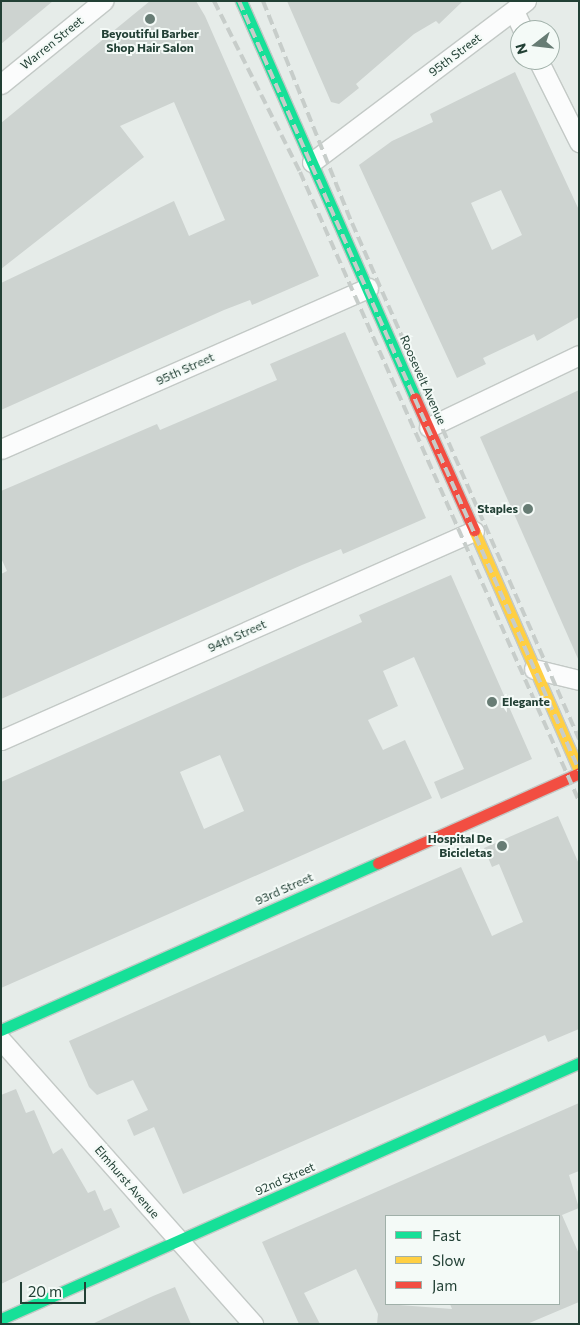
<!DOCTYPE html>
<html>
<head>
<meta charset="utf-8">
<style>
	body { margin:0 }
	#map { position:relative; width:580px; height:1325px; overflow:hidden; background:#e6ece9; font-family:Commissioner,sans-serif }
	div>[style] { position:absolute }
	.building>* { inset:0; background:#cdd3d0 }
	.roads { filter:drop-shadow(1px 0 #c3c9c6) drop-shadow(-1px 0 #c3c9c6) drop-shadow(0 1px #c3c9c6) drop-shadow(0 -1px #c3c9c6) }
	.street>* { height:19px; margin:-9.5px; padding:0 9.5px; transform-origin:9.5px; border-radius:9.5px; background:#fbfcfc }
	.fast>* { height:11px; margin:-5.5px; padding:0 5.5px; transform-origin:5.5px; border-radius:5.5px; background:#16e098 }
	.slow>* { height:11px; margin:-5.5px; padding:0 5.5px; transform-origin:5.5px; border-radius:5.5px; background:#ffcf43 }
	.jam>* { height:11px; margin:-5.5px; padding:0 5.5px; transform-origin:5.5px; border-radius:5.5px; background:#f24e42 }
	.rail>* { height:4px; margin-top:-2px; transform-origin:0; background:repeating-linear-gradient(90deg,#c7cdca 0 10px,transparent 0 15px) }
	.dots>* { width:14px; height:14px; translate:-50% -50%; box-sizing:border-box; border:2px solid #f4faf7; border-radius:50% }
	span { translate:-50% -50%; white-space:nowrap; text-align:center; line-height:1.15; -webkit-text-stroke:4px #f4faf7; paint-order:stroke }
	.poi-label { font-size:12px; color:#224035; font-weight:700 }
	.right { translate:-100% -50%; text-align:right }
	.left { translate:0 -50%; text-align:left }
	.street-label { font-size:12px; color:#224035 }
	.frame { position:absolute; inset:0; border:2px solid #224035; pointer-events:none }
	.legend { position:absolute; left:385px; top:1215px; width:175px; height:90px; box-sizing:border-box; background:#f4faf7; border:1px solid #a0b0a9; margin:0; padding:6px 9px; list-style:none; font-size:15px; color:#224035 }
	.legend li { display:flex; align-items:center; gap:10px; height:25px }
	.legend b { width:25px; border:1px solid #a0b0a9 }
	.north { position:absolute; left:510px; top:20px; width:50px; height:50px; box-sizing:border-box; background:#f4faf7; border:1px solid #a0b0a9; border-radius:50%; rotate:254deg; font-size:14px; font-weight:700; line-height:20px; text-align:center; color:#224035 }
	.north::after { content:''; display:block; margin:auto; width:18px; height:22px; background:#677c74; clip-path:polygon(50% 0,100% 100%,50% 72%,0 100%) }
	.scale { position:absolute; left:20px; top:1282px; width:66px; height:22px; box-sizing:border-box; border:2px solid #224035; border-top:0; padding-left:6px; font-size:15px; line-height:18px; white-space:nowrap; color:#224035; -webkit-text-stroke:4px #f4faf7; paint-order:stroke }
</style>
</head>
<body>
<div id="map">
	<div class="building">
		<div style="clip-path:polygon(1px 1px,53px 1px,1px 44px)"></div>
		<div style="clip-path:polygon(150px 1px,196px 1px,205px 16px,319px 276px,252px 305px,250px 300px,224px 310px,1px 410px,1px 283px,174px 201px,189px 236px,225px 220px,174px 102px,120px 126px,144px 157px,1px 269px,1px 123px)"></div>
		<div style="clip-path:polygon(287px 1px,463px 1px,439px 24px,436px 21px,414px 34px,356px 84px,359px 88px,339px 104px,331px 102px)"></div>
		<div style="clip-path:polygon(evenodd,515px 72px,579px 210px,579px 317px,537px 341px,534px 334px,483px 358px,486px 364px,457px 378px,359px 165px,392px 141px,433px 122px,430px 114px,515px 72px,501px 190px,522px 235px,492px 250px,471px 203px,501px 190px)"></div>
		<div style="clip-path:polygon(345px 332px,426px 518px,343px 554px,341px 549px,302px 565px,1px 699px,1px 574px,7px 571px,1px 558px,1px 491px,157px 424px,160px 430px,277px 380px,270px 364px)"></div>
		<div style="clip-path:polygon(579px 390px,579px 661px,480px 437px)"></div>
		<div style="clip-path:polygon(evenodd,451px 575px,532px 759px,441px 799px,434px 782px,464px 769px,414px 657px,383px 671px,398px 706px,368px 720px,383px 750px,405px 740px,432px 798px,1px 988px,1px 782px,362px 622px,359px 615px,451px 575px,220px 755px,244px 811px,204px 829px,180px 772px,220px 755px)"></div>
		<div style="clip-path:polygon(558px 816px,579px 864px,579px 1029px,548px 1042px,545px 1035px,183px 1194px,154px 1127px,134px 1136px,127px 1120px,148px 1110px,133px 1080px,97px 1095px,89px 1087px,69px 1041px,461px 867px,492px 936px,523px 922px,499px 864px,492px 867px,484px 848px)"></div>
		<div style="clip-path:polygon(16px 1089px,26px 1113px,34px 1110px,53px 1154px,62px 1148px,88px 1193px,95px 1190px,104px 1211px,111px 1208px,120px 1227px,1px 1284px,1px 1095px)"></div>
		<div style="clip-path:polygon(evenodd,579px 1103px,579px 1171px,569px 1175px,579px 1208px,562px 1215px,579px 1254px,579px 1302px,527px 1324px,377px 1324px,378px 1314px,356px 1269px,304px 1293px,320px 1324px,299px 1324px,262px 1242px,579px 1103px,386px 1216px,559px 1216px,559px 1304px,450px 1304px,452px 1309px,386px 1304px,386px 1216px)"></div>
		<div style="clip-path:polygon(175px 1287px,191px 1324px,92px 1324px,153px 1296px)"></div>
	</div>
	<div class="roads">
		<div class="street">
			<div style="left:514px;top:11px;width:21px;rotate:65deg"></div>
			<div style="left:538px;top:60px;width:92px;rotate:63.4deg"></div>
			<div style="left:1px;top:84px;width:132px;rotate:-39.1deg"></div>
			<div style="left:312px;top:162px;width:268px;rotate:-37deg"></div>
			<div style="left:429px;top:427px;width:166px;rotate:-25.6deg"></div>
			<div style="left:1px;top:449px;width:401px;rotate:-23.7deg"></div>
			<div style="left:534px;top:669px;width:46px;rotate:13.7deg"></div>
			<div style="left:1px;top:740px;width:517px;rotate:-23.84deg"></div>
			<div style="left:1px;top:1040px;width:380px;rotate:48.4deg"></div>
		</div>
		<div class="fast">
			<div style="left:241px;top:1px;width:433px;rotate:66.3deg"></div>
			<div style="left:1px;top:1030px;width:412px;rotate:-23.9deg"></div>
			<div style="left:1px;top:1319px;width:632px;rotate:-23.89deg"></div>
		</div>
		<div class="slow">
			<div style="left:474px;top:530px;width:262px;rotate:66.4deg"></div>
		</div>
		<div class="jam">
			<div style="left:415px;top:398px;width:145px;rotate:65.9deg"></div>
			<div style="left:378px;top:863px;width:220px;rotate:-24.1deg"></div>
		</div>
	</div>
	<div class="rail">
		<div style="left:214px;top:1px;width:191px;rotate:63.3deg"></div>
		<div style="left:300px;top:172px;width:688px;rotate:66.08deg"></div>
		<div style="left:239px;top:1px;width:841px;rotate:66.15deg"></div>
		<div style="left:263px;top:1px;width:239px;rotate:68.2deg"></div>
		<div style="left:352px;top:223px;width:564px;rotate:66.25deg"></div>
	</div>
	<div class="dots">
		<div style="left:150px;top:19px;background:#677c74"></div>
		<div style="left:528px;top:509px;background:#677c74"></div>
		<div style="left:492px;top:702px;background:#677c74"></div>
		<div style="left:502px;top:846px;background:#677c74"></div>
	</div>
	<div class="poi-label">
		<span style="left:150px;top:41px">Beyoutiful Barber<br>Shop Hair Salon</span>
		<span class="right" style="left:518px;top:509px">Staples</span>
		<span class="left" style="left:502px;top:702px">Elegante</span>
		<span class="right" style="left:492px;top:846px">Hospital De<br>Bicicletas</span>
	</div>
	<div class="street-label">
		<span style="left:52px;top:43px;rotate:-39deg">Warren Street</span>
		<span style="left:455px;top:55px;rotate:-37deg">95th Street</span>
		<span style="left:185px;top:369px;rotate:-24deg">95th Street</span>
		<span style="left:423px;top:380px;rotate:66deg">Roosevelt Avenue</span>
		<span style="left:237px;top:636px;rotate:-24deg">94th Street</span>
		<span style="left:284px;top:889px;rotate:-24deg">93rd Street</span>
		<span style="left:285px;top:1179px;rotate:-24deg">92nd Street</span>
		<span style="left:127px;top:1182px;rotate:49deg">Elmhurst Avenue</span>
	</div>
	<div class="frame"></div>
	<ul class="legend">
	<li><b style="height:6px;background:#16e098"></b>Fast</li>
	<li><b style="height:6px;background:#ffcf43"></b>Slow</li>
	<li><b style="height:6px;background:#f24e42"></b>Jam</li>
	</ul>
	<div class="north">N</div>
	<div class="scale">20 m</div>
</div>
</body>
</html>
